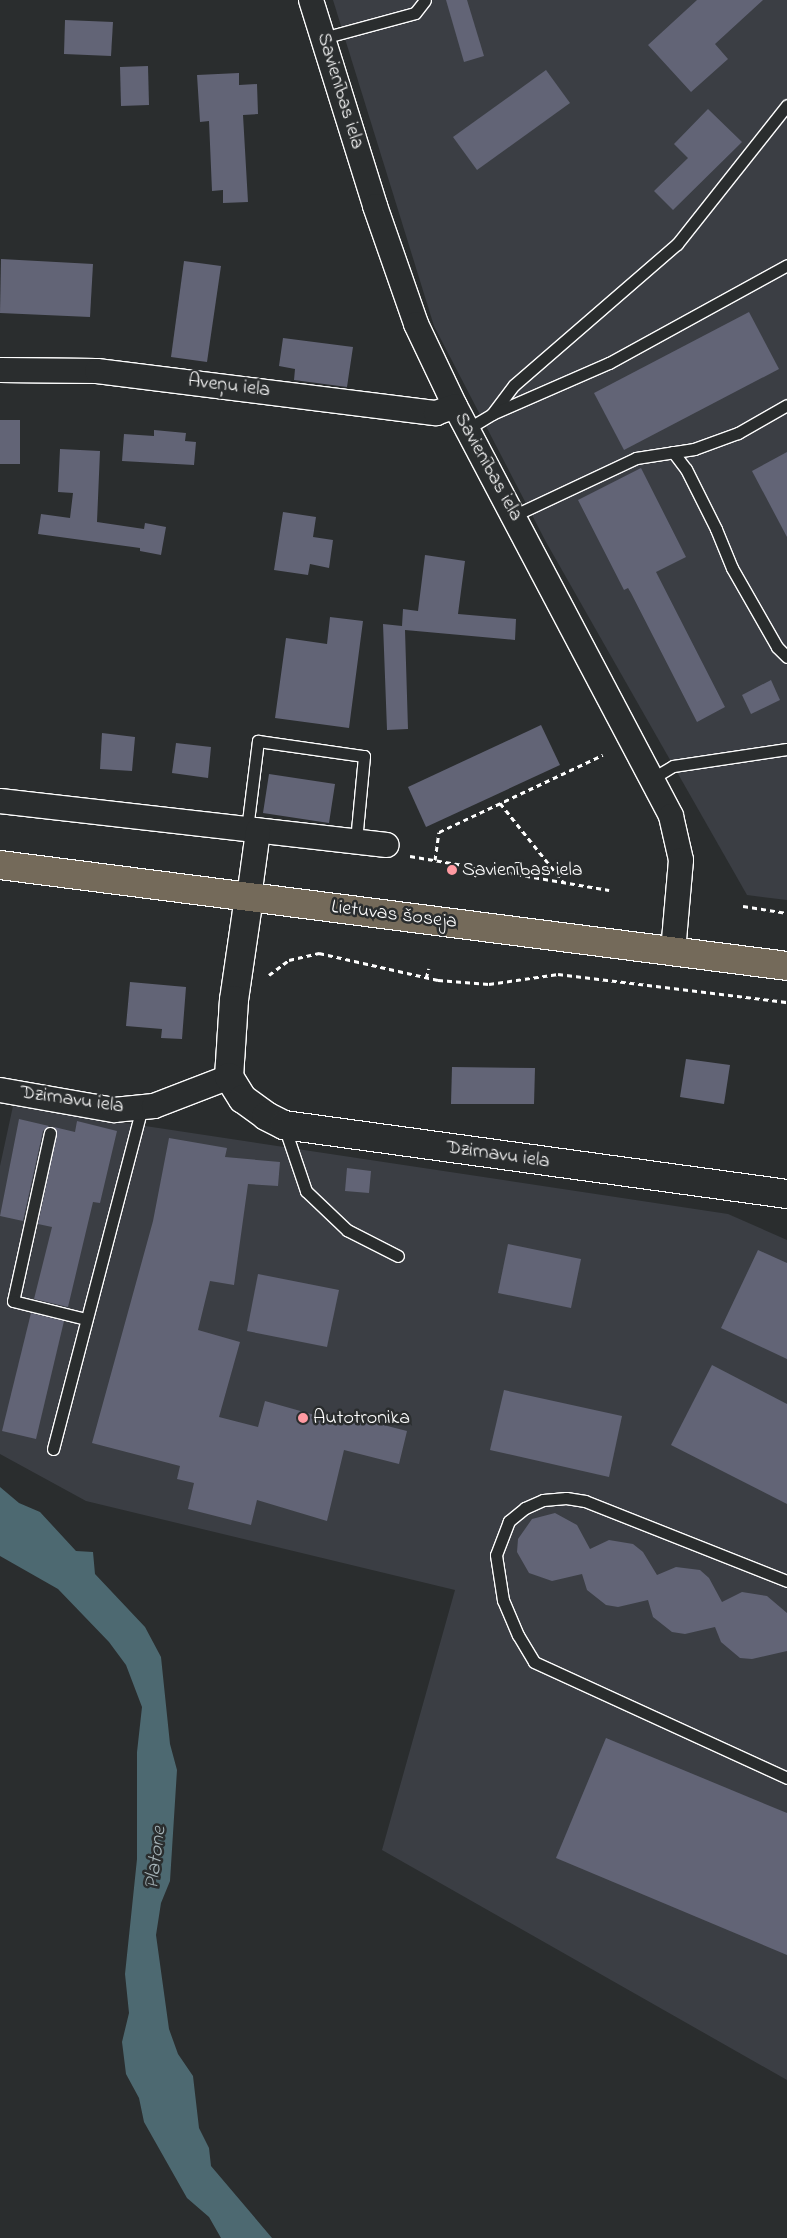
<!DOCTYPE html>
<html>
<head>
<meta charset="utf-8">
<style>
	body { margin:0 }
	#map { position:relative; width:787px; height:2238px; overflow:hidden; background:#2a2d2e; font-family:"Indie Flower",sans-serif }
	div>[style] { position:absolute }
	.built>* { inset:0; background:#3b3e44 }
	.water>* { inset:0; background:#4d6971 }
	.building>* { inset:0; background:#626476 }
	.path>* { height:3px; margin-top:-1.5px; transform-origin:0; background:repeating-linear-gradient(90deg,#fff 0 5px,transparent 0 9px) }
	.roads { filter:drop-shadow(1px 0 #fff) drop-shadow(-1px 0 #fff) drop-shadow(0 1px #fff) drop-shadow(0 -1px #fff) }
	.lane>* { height:11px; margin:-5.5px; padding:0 5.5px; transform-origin:5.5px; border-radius:5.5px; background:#2a2d2e }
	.street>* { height:24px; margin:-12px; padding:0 12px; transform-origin:12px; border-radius:12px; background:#2a2d2e }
	.secondary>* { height:28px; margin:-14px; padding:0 14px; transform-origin:14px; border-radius:14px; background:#2a2d2e }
	.primary>* { height:28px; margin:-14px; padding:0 14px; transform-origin:14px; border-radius:14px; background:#746a5a }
	.dots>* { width:14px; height:14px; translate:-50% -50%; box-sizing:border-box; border:2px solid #2a2d2e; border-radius:50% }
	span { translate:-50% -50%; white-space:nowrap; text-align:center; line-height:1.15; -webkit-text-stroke:5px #2a2d2e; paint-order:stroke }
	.street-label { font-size:20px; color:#fff }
	.poi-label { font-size:20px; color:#fff }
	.left { translate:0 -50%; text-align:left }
	.water-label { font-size:21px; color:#a6b4b8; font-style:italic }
</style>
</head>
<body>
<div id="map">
	<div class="built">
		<div style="clip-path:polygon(333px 0,787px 0,787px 900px,747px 895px,546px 542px,434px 326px)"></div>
		<div style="clip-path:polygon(13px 1106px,728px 1214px,787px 1240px,787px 2080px,382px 1850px,455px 1590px,86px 1501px,0 1454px,0 1166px)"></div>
	</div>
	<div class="water">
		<div style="clip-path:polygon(0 1487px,19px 1503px,40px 1512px,76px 1551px,93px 1552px,95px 1574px,145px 1627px,161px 1657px,170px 1744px,177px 1770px,170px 1881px,161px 1903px,156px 1935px,169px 2029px,178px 2054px,193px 2076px,199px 2128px,209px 2148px,211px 2166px,272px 2238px,221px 2238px,209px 2217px,187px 2198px,144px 2122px,139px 2098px,126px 2074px,122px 2042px,129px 2013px,125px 1974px,137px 1859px,137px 1752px,142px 1707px,126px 1665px,109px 1642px,58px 1589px,0 1556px)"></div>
	</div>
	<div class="building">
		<div style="clip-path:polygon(446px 0,467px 0,484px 56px,464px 62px)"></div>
		<div style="clip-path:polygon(697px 0,763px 0,715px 44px,728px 59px,691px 92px,648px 45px)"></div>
		<div style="clip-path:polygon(65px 20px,113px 22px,111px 56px,64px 54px)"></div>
		<div style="clip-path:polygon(148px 66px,149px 105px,121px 106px,120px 67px)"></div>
		<div style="clip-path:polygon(546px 70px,570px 103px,477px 170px,453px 137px)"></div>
		<div style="clip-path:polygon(239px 73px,239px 85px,257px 84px,258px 114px,243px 115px,248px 202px,223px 203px,223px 190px,212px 191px,209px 121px,200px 122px,197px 75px)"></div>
		<div style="clip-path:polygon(708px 109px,742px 142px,673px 210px,654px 191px,688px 158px,674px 144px)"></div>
		<div style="clip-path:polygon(1px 259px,93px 264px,90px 317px,0 313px)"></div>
		<div style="clip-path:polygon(184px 261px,221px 266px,207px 362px,171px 357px)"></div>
		<div style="clip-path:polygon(749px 312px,779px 369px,624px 450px,594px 393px)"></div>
		<div style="clip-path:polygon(283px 338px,353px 347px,347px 387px,294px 380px,295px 369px,279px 366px)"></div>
		<div style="clip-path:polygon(0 420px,20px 420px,20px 464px,0 464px)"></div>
		<div style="clip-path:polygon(154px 430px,186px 433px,185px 441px,196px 442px,194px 465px,122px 461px,124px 434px,154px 436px)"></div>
		<div style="clip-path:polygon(60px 449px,100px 451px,97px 522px,144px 529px,145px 523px,166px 527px,161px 555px,140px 551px,140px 548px,38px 534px,41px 514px,70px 518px,73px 493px,58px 492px)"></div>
		<div style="clip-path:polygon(787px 452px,787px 537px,752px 471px)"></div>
		<div style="clip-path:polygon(641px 468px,686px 557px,656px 572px,725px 707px,697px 722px,631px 593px,628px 588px,624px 590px,578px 500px)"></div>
		<div style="clip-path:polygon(283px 512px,316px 517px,313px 537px,333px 540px,329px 568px,310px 564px,308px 575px,274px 570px)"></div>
		<div style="clip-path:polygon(425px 555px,465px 561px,458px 614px,516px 619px,515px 640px,405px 630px,408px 729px,387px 730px,383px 624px,402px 626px,403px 609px,418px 611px)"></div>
		<div style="clip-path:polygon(330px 617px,363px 621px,349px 728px,275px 718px,286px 638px,327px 644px)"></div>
		<div style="clip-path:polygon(771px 680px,780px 700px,751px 714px,742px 695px)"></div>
		<div style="clip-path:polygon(541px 725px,560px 765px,426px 827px,408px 787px)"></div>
		<div style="clip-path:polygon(102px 733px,135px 737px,132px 771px,100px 769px)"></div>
		<div style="clip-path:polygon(176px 743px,211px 747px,208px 778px,172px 773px)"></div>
		<div style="clip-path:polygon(269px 774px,335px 784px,329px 823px,263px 813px)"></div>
		<div style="clip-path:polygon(130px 982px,186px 987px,182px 1039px,161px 1038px,162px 1029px,126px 1026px)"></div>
		<div style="clip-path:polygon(686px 1059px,730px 1065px,724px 1104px,680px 1097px)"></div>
		<div style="clip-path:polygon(452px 1067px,535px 1068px,534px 1104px,451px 1104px)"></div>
		<div style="clip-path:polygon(19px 1119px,49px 1126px,43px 1131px,23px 1221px,0 1216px)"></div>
		<div style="clip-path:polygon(77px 1121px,117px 1131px,100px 1203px,93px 1202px,68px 1307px,34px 1299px,52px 1227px,38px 1224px,57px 1135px,54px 1127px,75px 1132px)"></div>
		<div style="clip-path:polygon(169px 1138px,227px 1148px,225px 1157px,280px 1162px,278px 1186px,248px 1184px,234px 1285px,210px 1281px,198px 1330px,240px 1342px,219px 1417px,258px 1427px,265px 1401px,350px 1425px,352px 1417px,407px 1431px,399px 1464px,344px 1450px,327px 1521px,257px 1500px,251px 1525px,188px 1509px,194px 1483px,177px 1479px,180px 1466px,92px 1443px,153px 1221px)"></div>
		<div style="clip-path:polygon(347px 1168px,371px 1171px,369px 1193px,345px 1191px)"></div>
		<div style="clip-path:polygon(508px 1244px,581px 1259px,571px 1308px,498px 1293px)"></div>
		<div style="clip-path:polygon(758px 1250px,787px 1263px,787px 1359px,721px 1328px)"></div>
		<div style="clip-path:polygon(258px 1274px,339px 1290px,327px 1347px,247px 1331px)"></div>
		<div style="clip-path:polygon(31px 1313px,64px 1321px,36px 1439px,2px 1431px)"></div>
		<div style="clip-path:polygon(712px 1365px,787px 1404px,787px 1504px,671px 1445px)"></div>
		<div style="clip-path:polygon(504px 1390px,622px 1416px,609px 1477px,490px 1450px)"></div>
		<div style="clip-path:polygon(555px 1513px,577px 1525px,590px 1549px,609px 1540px,633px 1544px,643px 1552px,657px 1575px,676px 1567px,700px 1570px,709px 1578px,722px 1602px,742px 1592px,767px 1596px,787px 1613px,787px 1651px,752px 1659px,740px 1658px,721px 1642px,715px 1627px,685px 1634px,672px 1632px,653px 1617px,648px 1600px,618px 1607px,606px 1605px,587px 1590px,582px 1574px,552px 1581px,529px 1573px,517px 1552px,518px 1539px,532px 1519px)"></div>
		<div style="clip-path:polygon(606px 1738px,787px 1813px,787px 1955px,556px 1858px)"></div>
	</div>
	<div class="path">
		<div style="left:500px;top:803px;width:102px;rotate:51.3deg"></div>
		<div style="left:410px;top:856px;width:202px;rotate:9.7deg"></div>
		<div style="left:435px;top:860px;width:28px;rotate:-82deg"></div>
		<div style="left:439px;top:832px;width:181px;rotate:-25.2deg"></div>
		<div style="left:474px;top:876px;width:12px;rotate:-31deg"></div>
		<div style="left:743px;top:906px;width:45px;rotate:9deg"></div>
		<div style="left:269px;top:975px;width:25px;rotate:-37deg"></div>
		<div style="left:289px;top:960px;width:31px;rotate:-13deg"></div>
		<div style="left:319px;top:953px;width:122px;rotate:12.8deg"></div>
		<div style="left:438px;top:980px;width:51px;rotate:4.5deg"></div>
		<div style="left:489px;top:984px;width:70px;rotate:-8.2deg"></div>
		<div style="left:558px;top:974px;width:231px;rotate:7deg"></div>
		<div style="left:426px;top:978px;width:10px;rotate:-73deg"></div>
	</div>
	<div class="roads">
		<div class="lane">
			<div style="left:323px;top:38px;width:95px;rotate:-15.2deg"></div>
			<div style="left:415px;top:13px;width:16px;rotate:-52deg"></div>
			<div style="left:492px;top:414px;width:36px;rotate:-53deg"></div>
			<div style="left:514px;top:385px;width:216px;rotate:-40.9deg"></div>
			<div style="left:677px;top:244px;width:177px;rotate:-51.6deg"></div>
			<div style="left:469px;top:428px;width:27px;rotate:-31deg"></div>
			<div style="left:492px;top:414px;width:128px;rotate:-23.6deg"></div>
			<div style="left:609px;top:363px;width:203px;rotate:-28.8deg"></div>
			<div style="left:673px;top:452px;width:21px;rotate:53deg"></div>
			<div style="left:686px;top:469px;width:67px;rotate:63.4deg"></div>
			<div style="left:716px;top:529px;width:42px;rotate:67.7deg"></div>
			<div style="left:732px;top:568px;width:91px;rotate:60.3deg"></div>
			<div style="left:777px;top:647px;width:14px;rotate:45deg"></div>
			<div style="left:515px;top:515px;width:134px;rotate:-25.2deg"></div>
			<div style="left:636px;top:458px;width:59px;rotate:-8.8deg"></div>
			<div style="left:694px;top:449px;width:47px;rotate:-20deg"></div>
			<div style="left:738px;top:433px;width:56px;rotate:-29.7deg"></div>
			<div style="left:653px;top:778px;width:23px;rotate:-31deg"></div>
			<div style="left:673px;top:766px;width:115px;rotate:-8.5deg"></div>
			<div style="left:247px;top:829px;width:89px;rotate:-82.9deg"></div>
			<div style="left:258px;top:741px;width:107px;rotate:8.1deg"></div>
			<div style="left:364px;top:756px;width:85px;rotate:95.4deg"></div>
			<div style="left:284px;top:1126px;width:69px;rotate:71.3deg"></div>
			<div style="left:306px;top:1191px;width:57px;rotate:43.6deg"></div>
			<div style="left:347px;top:1230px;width:57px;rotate:27deg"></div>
			<div style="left:50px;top:1133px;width:172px;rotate:102.4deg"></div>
			<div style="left:13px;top:1301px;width:75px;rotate:13.9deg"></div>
			<div style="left:53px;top:1449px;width:353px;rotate:-75.4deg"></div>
			<div style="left:787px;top:1581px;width:217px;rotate:-158.4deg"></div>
			<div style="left:585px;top:1501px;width:19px;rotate:-171deg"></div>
			<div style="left:566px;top:1498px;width:23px;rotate:175deg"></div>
			<div style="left:543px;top:1500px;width:20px;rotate:156deg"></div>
			<div style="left:525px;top:1508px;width:21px;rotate:141deg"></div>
			<div style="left:509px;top:1521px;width:36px;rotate:111deg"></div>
			<div style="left:496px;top:1555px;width:46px;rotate:81.2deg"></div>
			<div style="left:503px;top:1600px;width:38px;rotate:67deg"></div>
			<div style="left:518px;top:1635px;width:31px;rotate:59deg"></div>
			<div style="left:534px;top:1662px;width:278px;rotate:24.6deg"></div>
		</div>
		<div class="street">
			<div style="left:311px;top:0;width:216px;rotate:72.7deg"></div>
			<div style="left:375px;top:206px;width:125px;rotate:70.8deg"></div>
			<div style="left:416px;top:324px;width:91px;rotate:64.6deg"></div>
			<div style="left:455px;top:406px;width:463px;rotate:62.2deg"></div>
			<div style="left:671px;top:816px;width:45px;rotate:77.2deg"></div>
			<div style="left:681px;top:860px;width:91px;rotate:95deg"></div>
			<div style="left:0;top:370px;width:97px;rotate:0.6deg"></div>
			<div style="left:97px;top:371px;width:342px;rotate:7.1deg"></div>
			<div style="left:436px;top:413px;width:20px;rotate:-20deg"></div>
			<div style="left:0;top:801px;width:389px;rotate:6.5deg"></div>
			<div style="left:249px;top:897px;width:67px;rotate:-82.2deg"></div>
			<div style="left:0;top:1090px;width:116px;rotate:10deg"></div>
			<div style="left:114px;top:1110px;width:40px;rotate:-5.7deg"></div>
			<div style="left:154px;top:1106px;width:80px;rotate:-21.1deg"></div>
		</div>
		<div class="secondary">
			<div style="left:249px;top:897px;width:104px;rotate:98.3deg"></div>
			<div style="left:234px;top:1000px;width:77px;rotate:93.7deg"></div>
			<div style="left:229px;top:1077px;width:26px;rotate:58deg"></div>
			<div style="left:243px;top:1099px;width:29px;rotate:36deg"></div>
			<div style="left:266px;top:1116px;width:20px;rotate:27deg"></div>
			<div style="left:284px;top:1125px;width:508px;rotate:7.81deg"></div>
		</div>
		<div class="primary">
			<div style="left:0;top:865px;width:793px;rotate:7.31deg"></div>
		</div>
	</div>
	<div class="dots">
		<div style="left:452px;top:870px;background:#ff9aa2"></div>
		<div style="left:303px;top:1418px;background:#ff9aa2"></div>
	</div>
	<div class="street-label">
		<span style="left:340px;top:91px;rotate:73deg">Savienības iela</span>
		<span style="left:229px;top:386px;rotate:7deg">Aveņu iela</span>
		<span style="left:488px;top:467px;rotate:61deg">Savienības iela</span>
		<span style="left:394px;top:915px;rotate:7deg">Lietuvas šoseja</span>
		<span style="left:72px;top:1100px;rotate:8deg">Dzirnavu iela</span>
		<span style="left:498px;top:1155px;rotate:8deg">Dzirnavu iela</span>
	</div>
	<div class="poi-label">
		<span class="left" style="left:462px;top:870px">Savienības iela</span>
		<span class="left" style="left:313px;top:1418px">Autotronika</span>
	</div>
	<div class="water-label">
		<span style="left:156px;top:1858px;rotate:-83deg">Platone</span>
	</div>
</div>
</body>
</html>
